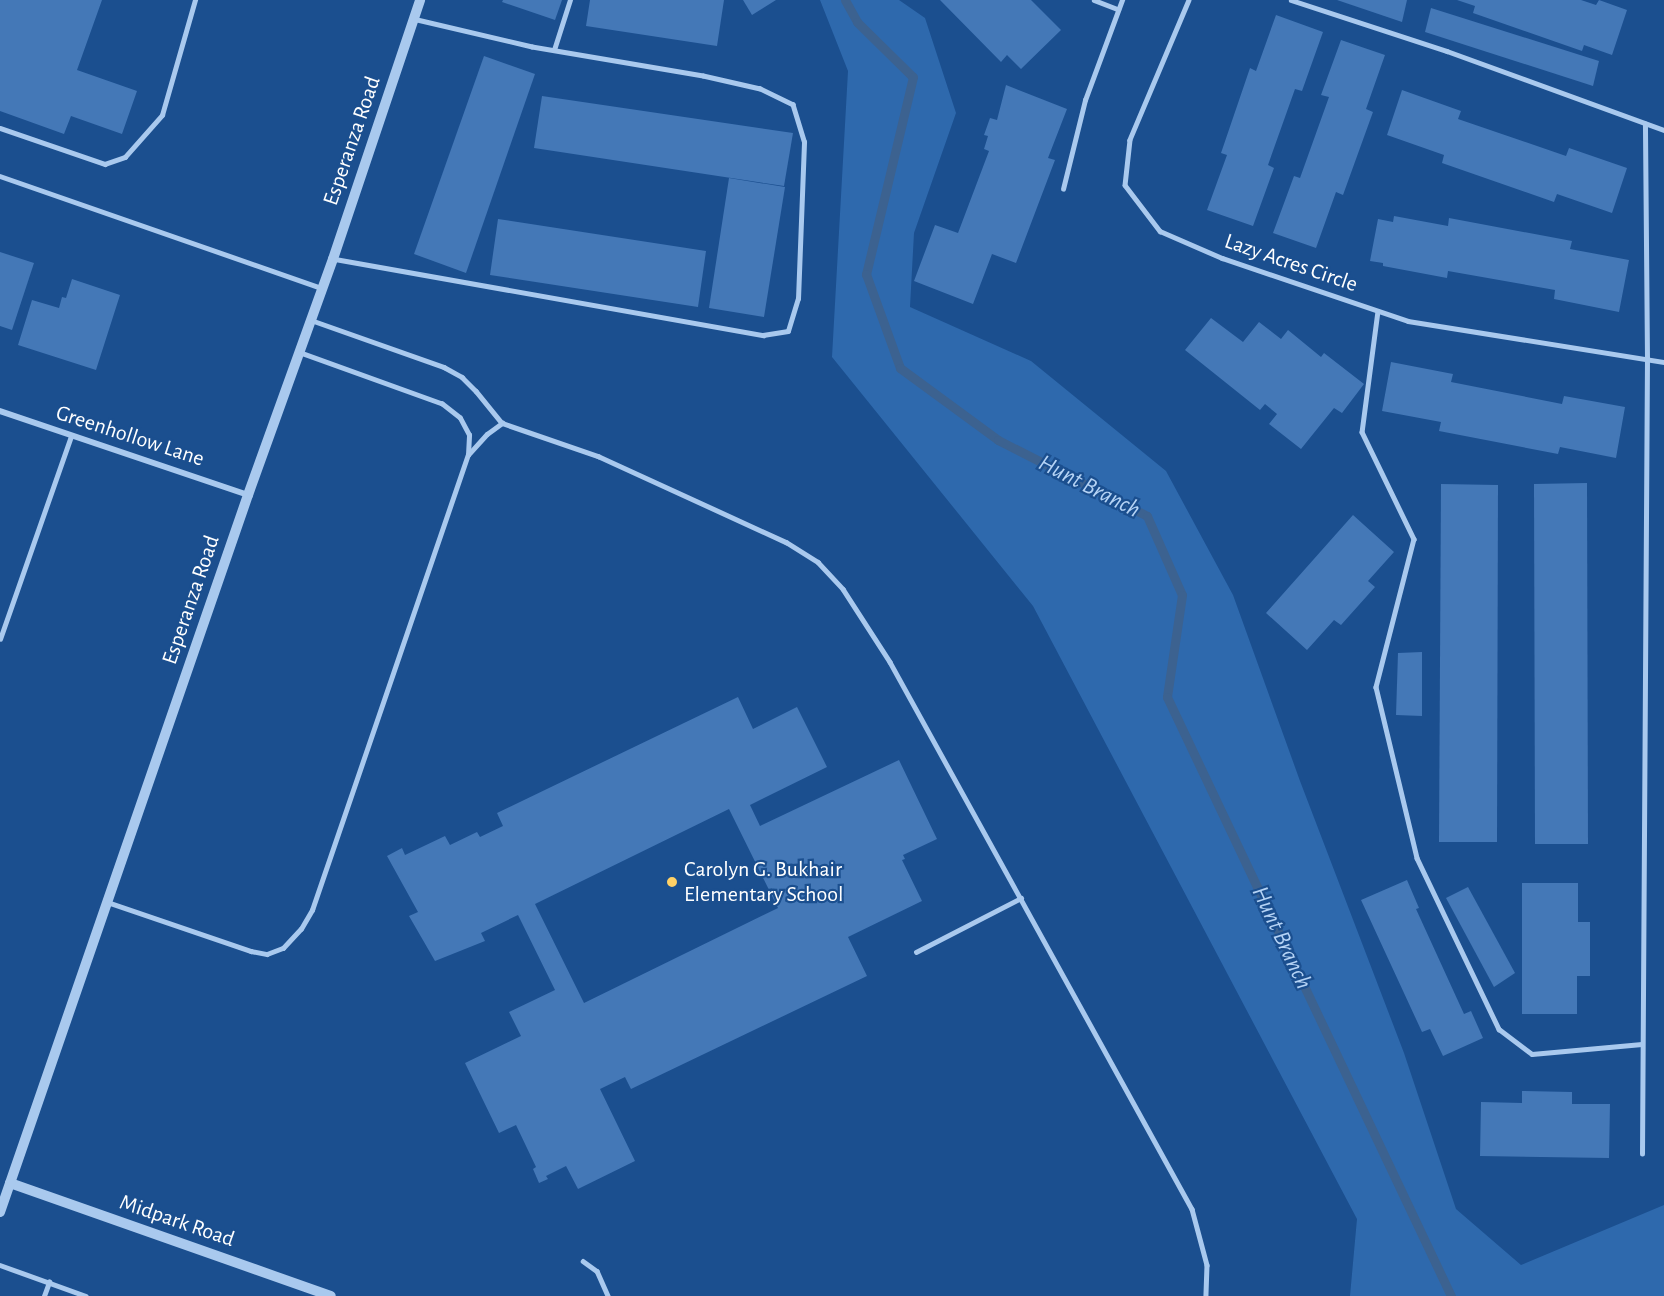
<!DOCTYPE html>
<html>
<head>
<meta charset="utf-8">
<style>
	body { margin:0 }
	#map { position:relative; width:1664px; height:1296px; overflow:hidden; background:#1b4f8f; font-family:"Alegreya Sans",sans-serif }
	div>[style] { position:absolute }
	.green>* { inset:0; background:#2e69ad }
	.stream>* { height:9px; margin:-4.5px; padding:0 4.5px; transform-origin:4.5px; border-radius:4.5px; background:#3c6290 }
	.building>* { inset:0; background:#4478b7 }
	.service>* { height:4.5px; margin:-2.25px; padding:0 2.25px; transform-origin:2.25px; border-radius:2.25px; background:#a9c9ee }
	.minor>* { height:6px; margin:-3px; padding:0 3px; transform-origin:3px; border-radius:3px; background:#a9c9ee }
	.tertiary>* { height:10px; margin:-5px; padding:0 5px; transform-origin:5px; border-radius:5px; background:#a9c9ee }
	.dots>* { width:16px; height:16px; translate:-50% -50%; box-sizing:border-box; border:3px solid #1b4f8f; border-radius:50% }
	span { translate:-50% -50%; white-space:nowrap; text-align:center; line-height:1.15; -webkit-text-stroke:4.5px #1b4f8f; paint-order:stroke }
	.street-label { font-size:22px; color:#fff }
	.poi-label { font-size:22px; color:#fff }
	.left { translate:0 -50%; text-align:left }
	.water-label { font-size:24px; color:#b5d3f5; font-style:italic }
</style>
</head>
<body>
<div id="map">
	<div class="green">
		<div style="clip-path:polygon(820px 0,899px 0,925px 18px,956px 113px,914px 233px,910px 307px,1031px 361px,1166px 471px,1233px 595px,1300px 781px,1404px 1053px,1456px 1209px,1521px 1265px,1664px 1205px,1664px 1296px,1350px 1296px,1357px 1219px,1033px 606px,832px 357px,848px 71px)"></div>
	</div>
	<div class="stream">
		<div style="left:845px;top:0;width:25px;rotate:61deg"></div>
		<div style="left:857px;top:22px;width:78px;rotate:44.5deg"></div>
		<div style="left:913px;top:77px;width:203px;rotate:103.4deg"></div>
		<div style="left:866px;top:274px;width:100px;rotate:70.1deg"></div>
		<div style="left:900px;top:368px;width:122px;rotate:36.3deg"></div>
		<div style="left:998px;top:440px;width:167px;rotate:27deg"></div>
		<div style="left:1147px;top:516px;width:86px;rotate:66.1deg"></div>
		<div style="left:1182px;top:595px;width:103px;rotate:98.4deg"></div>
		<div style="left:1167px;top:697px;width:663px;rotate:64.63deg"></div>
	</div>
	<div class="building">
		<div style="clip-path:polygon(0 0,102px 0,77px 70px,137px 91px,122px 134px,71px 116px,64px 134px,0 111px)"></div>
		<div style="clip-path:polygon(503px 0,562px 0,555px 20px,502px 2px)"></div>
		<div style="clip-path:polygon(590px 0,724px 0,717px 46px,586px 26px)"></div>
		<div style="clip-path:polygon(743px 0,776px 0,752px 15px)"></div>
		<div style="clip-path:polygon(940px 0,1031px 0,1061px 30px,1021px 69px,1007px 55px,1001px 62px)"></div>
		<div style="clip-path:polygon(1337px 0,1407px 0,1402px 22px)"></div>
		<div style="clip-path:polygon(1457px 0,1581px 0,1596px 5px,1599px 0,1627px 10px,1612px 55px,1584px 45px,1582px 51px,1473px 13px,1475px 6px)"></div>
		<div style="clip-path:polygon(1431px 8px,1599px 61px,1593px 86px,1425px 32px)"></div>
		<div style="clip-path:polygon(1276px 15px,1323px 32px,1302px 91px,1295px 89px,1268px 165px,1274px 168px,1253px 226px,1207px 210px,1227px 155px,1221px 153px,1250px 68px,1256px 71px)"></div>
		<div style="clip-path:polygon(1341px 40px,1385px 55px,1366px 109px,1373px 112px,1343px 195px,1336px 192px,1316px 248px,1273px 233px,1294px 176px,1300px 178px,1329px 97px,1321px 95px)"></div>
		<div style="clip-path:polygon(484px 56px,535px 74px,466px 273px,414px 254px)"></div>
		<div style="clip-path:polygon(1006px 85px,1067px 109px,1048px 158px,1055px 160px,1016px 263px,992px 254px,973px 304px,914px 281px,935px 225px,958px 233px,989px 151px,984px 149px,988px 136px,984px 135px,990px 118px,997px 120px)"></div>
		<div style="clip-path:polygon(1402px 90px,1461px 111px,1458px 119px,1566px 156px,1569px 148px,1627px 168px,1612px 213px,1557px 194px,1554px 202px,1442px 163px,1444px 155px,1387px 135px)"></div>
		<div style="clip-path:polygon(542px 96px,793px 133px,784px 186px,534px 148px)"></div>
		<div style="clip-path:polygon(729px 178px,785px 187px,764px 317px,709px 308px)"></div>
		<div style="clip-path:polygon(1394px 216px,1448px 226px,1449px 218px,1572px 241px,1570px 249px,1629px 260px,1619px 312px,1554px 299px,1555px 290px,1448px 271px,1447px 278px,1383px 266px,1383px 263px,1370px 261px,1378px 219px,1393px 222px)"></div>
		<div style="clip-path:polygon(498px 219px,706px 251px,698px 307px,490px 275px)"></div>
		<div style="clip-path:polygon(0 252px,34px 263px,12px 330px,0 326px)"></div>
		<div style="clip-path:polygon(72px 279px,120px 295px,96px 370px,18px 345px,32px 300px,59px 308px,62px 297px,66px 298px)"></div>
		<div style="clip-path:polygon(1211px 318px,1243px 342px,1259px 322px,1281px 339px,1288px 330px,1321px 357px,1324px 353px,1364px 384px,1342px 413px,1334px 408px,1301px 449px,1269px 424px,1277px 414px,1265px 404px,1260px 410px,1185px 350px)"></div>
		<div style="clip-path:polygon(1391px 362px,1453px 374px,1451px 382px,1562px 404px,1564px 396px,1625px 407px,1616px 458px,1560px 447px,1558px 454px,1439px 431px,1441px 422px,1382px 411px)"></div>
		<div style="clip-path:polygon(1587px 483px,1588px 844px,1535px 844px,1534px 484px)"></div>
		<div style="clip-path:polygon(1441px 484px,1498px 485px,1497px 842px,1439px 842px)"></div>
		<div style="clip-path:polygon(1353px 515px,1394px 552px,1368px 581px,1375px 587px,1341px 625px,1334px 620px,1307px 650px,1266px 613px)"></div>
		<div style="clip-path:polygon(1422px 652px,1422px 716px,1396px 715px,1398px 653px)"></div>
		<div style="clip-path:polygon(evenodd,738px 697px,753px 729px,797px 707px,827px 767px,750px 805px,760px 826px,899px 760px,937px 839px,903px 855px,905px 859px,902px 860px,922px 901px,848px 937px,867px 976px,631px 1089px,625px 1077px,600px 1089px,635px 1161px,578px 1189px,566px 1166px,546px 1176px,548px 1179px,539px 1183px,533px 1169px,536px 1167px,516px 1125px,499px 1133px,465px 1063px,521px 1036px,509px 1012px,555px 990px,518px 915px,481px 933px,485px 941px,435px 961px,409px 916px,418px 912px,387px 856px,402px 848px,405px 855px,445px 836px,450px 845px,477px 832px,480px 837px,503px 826px,497px 813px,738px 697px,729px 809px,778px 908px,584px 1003px,535px 904px,729px 809px)"></div>
		<div style="clip-path:polygon(1407px 880px,1419px 908px,1416px 909px,1464px 1014px,1471px 1011px,1483px 1038px,1443px 1056px,1430px 1029px,1422px 1032px,1361px 900px)"></div>
		<div style="clip-path:polygon(1522px 883px,1578px 883px,1578px 922px,1590px 922px,1590px 976px,1577px 976px,1577px 1014px,1522px 1014px)"></div>
		<div style="clip-path:polygon(1468px 887px,1515px 973px,1494px 987px,1446px 898px)"></div>
		<div style="clip-path:polygon(1522px 1091px,1572px 1092px,1572px 1104px,1610px 1104px,1609px 1158px,1480px 1156px,1481px 1102px,1522px 1103px)"></div>
	</div>
	<div class="service">
		<div style="left:1094px;top:0;width:26px;rotate:21deg"></div>
		<div style="left:1189px;top:0;width:152px;rotate:112.9deg"></div>
		<div style="left:1130px;top:140px;width:45px;rotate:96.3deg"></div>
		<div style="left:1125px;top:185px;width:58px;rotate:52.7deg"></div>
		<div style="left:1160px;top:231px;width:68px;rotate:23.5deg"></div>
		<div style="left:1222px;top:258px;width:196px;rotate:18.7deg"></div>
		<div style="left:1408px;top:321px;width:259px;rotate:9.1deg"></div>
		<div style="left:1291px;top:0;width:164px;rotate:18.1deg"></div>
		<div style="left:1447px;top:51px;width:231px;rotate:20deg"></div>
		<div style="left:554px;top:50px;width:52px;rotate:-72.3deg"></div>
		<div style="left:0;top:128px;width:111px;rotate:18.9deg"></div>
		<div style="left:105px;top:164px;width:21px;rotate:-19deg"></div>
		<div style="left:125px;top:157px;width:56px;rotate:-48.6deg"></div>
		<div style="left:162px;top:115px;width:120px;rotate:-74deg"></div>
		<div style="left:0;top:176px;width:341px;rotate:19.2deg"></div>
		<div style="left:1063px;top:189px;width:92px;rotate:-76.1deg"></div>
		<div style="left:1085px;top:100px;width:107px;rotate:-69.7deg"></div>
		<div style="left:335px;top:259px;width:435px;rotate:10.1deg"></div>
		<div style="left:763px;top:335px;width:25px;rotate:-9deg"></div>
		<div style="left:788px;top:331px;width:34px;rotate:-73deg"></div>
		<div style="left:798px;top:299px;width:157px;rotate:-87.8deg"></div>
		<div style="left:804px;top:142px;width:39px;rotate:-107deg"></div>
		<div style="left:793px;top:105px;width:37px;rotate:-154deg"></div>
		<div style="left:760px;top:89px;width:58px;rotate:-167.2deg"></div>
		<div style="left:703px;top:76px;width:173px;rotate:-170.4deg"></div>
		<div style="left:532px;top:47px;width:122px;rotate:-166.8deg"></div>
		<div style="left:1378px;top:311px;width:122px;rotate:97.5deg"></div>
		<div style="left:1362px;top:432px;width:119px;rotate:64.1deg"></div>
		<div style="left:1414px;top:539px;width:153px;rotate:104.4deg"></div>
		<div style="left:1376px;top:687px;width:176px;rotate:76.5deg"></div>
		<div style="left:1417px;top:858px;width:190px;rotate:64.4deg"></div>
		<div style="left:1499px;top:1029px;width:41px;rotate:37.1deg"></div>
		<div style="left:1532px;top:1054px;width:110px;rotate:-5.2deg"></div>
		<div style="left:311px;top:320px;width:141px;rotate:19.5deg"></div>
		<div style="left:444px;top:367px;width:21px;rotate:29deg"></div>
		<div style="left:462px;top:377px;width:20px;rotate:45deg"></div>
		<div style="left:476px;top:391px;width:41px;rotate:50.9deg"></div>
		<div style="left:502px;top:423px;width:102px;rotate:19deg"></div>
		<div style="left:598px;top:456px;width:207px;rotate:24.6deg"></div>
		<div style="left:786px;top:542px;width:38px;rotate:32deg"></div>
		<div style="left:818px;top:562px;width:37px;rotate:47deg"></div>
		<div style="left:843px;top:589px;width:87px;rotate:57.2deg"></div>
		<div style="left:890px;top:662px;width:625px;rotate:61.1deg"></div>
		<div style="left:1192px;top:1209px;width:58px;rotate:75deg"></div>
		<div style="left:1207px;top:1265px;width:31px;rotate:92deg"></div>
		<div style="left:468px;top:455px;width:28px;rotate:-48deg"></div>
		<div style="left:487px;top:434px;width:19px;rotate:-36deg"></div>
		<div style="left:0;top:639px;width:215px;rotate:-70.7deg"></div>
		<div style="left:107px;top:902px;width:152px;rotate:18.8deg"></div>
		<div style="left:251px;top:951px;width:16px;rotate:11deg"></div>
		<div style="left:267px;top:954px;width:17px;rotate:-21deg"></div>
		<div style="left:283px;top:948px;width:26px;rotate:-47deg"></div>
		<div style="left:301px;top:929px;width:22px;rotate:-60deg"></div>
		<div style="left:312px;top:910px;width:481px;rotate:-71.1deg"></div>
		<div style="left:468px;top:455px;width:20px;rotate:-87deg"></div>
		<div style="left:469px;top:435px;width:19px;rotate:-118deg"></div>
		<div style="left:460px;top:418px;width:23px;rotate:-142deg"></div>
		<div style="left:442px;top:404px;width:151px;rotate:-160.2deg"></div>
		<div style="left:916px;top:952px;width:118px;rotate:-27.2deg"></div>
		<div style="left:1642px;top:1154px;width:795px;rotate:-89.64deg"></div>
		<div style="left:1647px;top:359px;width:235px;rotate:-90.5deg"></div>
		<div style="left:583px;top:1261px;width:17px;rotate:36deg"></div>
		<div style="left:597px;top:1271px;width:27px;rotate:66deg"></div>
		<div style="left:0;top:1265px;width:91px;rotate:19.8deg"></div>
		<div style="left:44px;top:1296px;width:15px;rotate:-70deg"></div>
	</div>
	<div class="minor">
		<div style="left:0;top:411px;width:262px;rotate:18.7deg"></div>
	</div>
	<div class="tertiary">
		<div style="left:10px;top:1183px;width:340px;rotate:19.4deg"></div>
		<div style="left:0;top:1212px;width:759px;rotate:-70.92deg"></div>
		<div style="left:248px;top:495px;width:251px;rotate:-70.2deg"></div>
		<div style="left:333px;top:259px;width:273px;rotate:-71.4deg"></div>
	</div>
	<div class="dots">
		<div style="left:672px;top:882px;background:#ffd166"></div>
	</div>
	<div class="street-label">
		<span style="left:352px;top:141px;rotate:-71deg">Esperanza Road</span>
		<span style="left:1291px;top:263px;rotate:19deg">Lazy Acres Circle</span>
		<span style="left:130px;top:436px;rotate:18deg">Greenhollow Lane</span>
		<span style="left:191px;top:600px;rotate:-71deg">Esperanza Road</span>
		<span style="left:177px;top:1221px;rotate:19deg">Midpark Road</span>
	</div>
	<div class="poi-label">
		<span class="left" style="left:684px;top:882px">Carolyn G. Bukhair<br>Elementary School</span>
	</div>
	<div class="water-label">
		<span style="left:1089px;top:487px;rotate:27deg">Hunt Branch</span>
		<span style="left:1281px;top:938px;rotate:65deg">Hunt Branch</span>
	</div>
</div>
</body>
</html>
